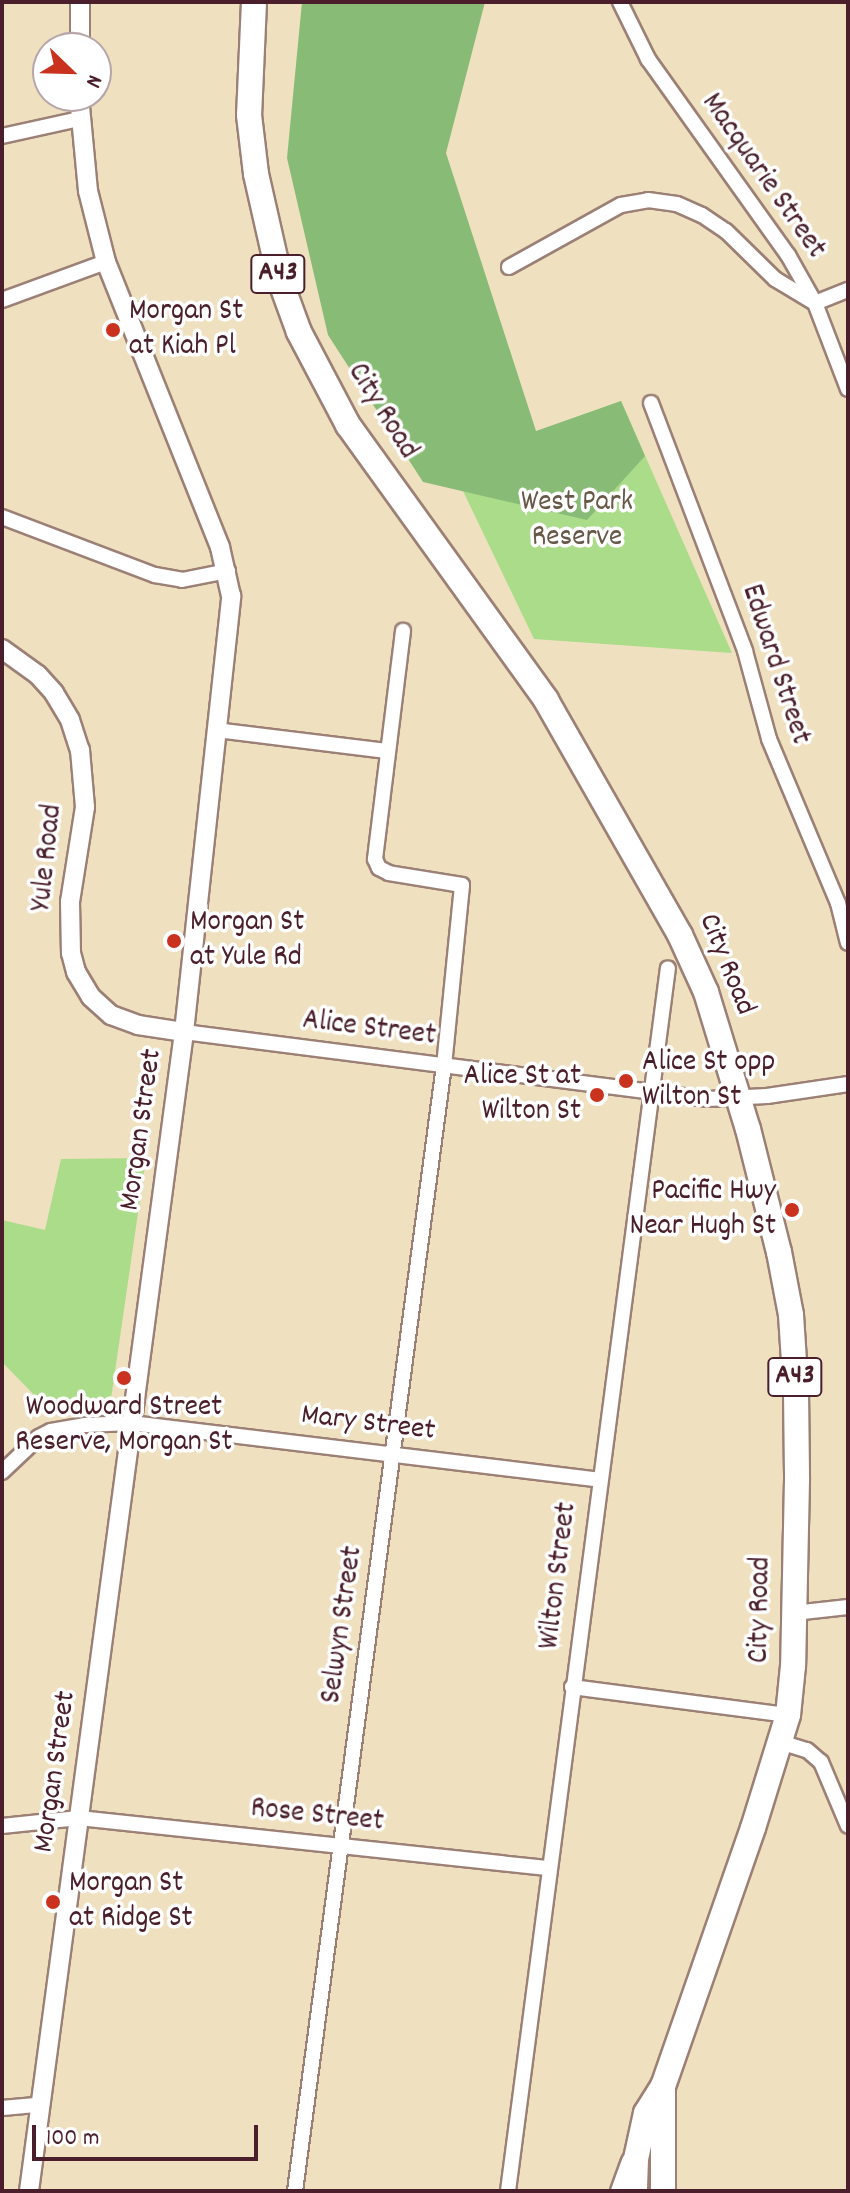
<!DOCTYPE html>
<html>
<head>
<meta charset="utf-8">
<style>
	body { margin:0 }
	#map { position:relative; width:850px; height:2193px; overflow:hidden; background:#efe0c0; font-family:Dekko,sans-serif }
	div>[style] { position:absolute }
	.green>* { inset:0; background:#abdc8a }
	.forest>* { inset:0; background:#88bc76 }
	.roads { filter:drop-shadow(2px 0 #9c8076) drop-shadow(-2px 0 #9c8076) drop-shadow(0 2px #9c8076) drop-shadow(0 -2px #9c8076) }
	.minor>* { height:14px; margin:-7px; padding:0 7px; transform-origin:7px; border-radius:7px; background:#fff }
	.tertiary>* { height:18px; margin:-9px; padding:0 9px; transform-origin:9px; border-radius:9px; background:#fff }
	.trunk>* { height:24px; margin:-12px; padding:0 12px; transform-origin:12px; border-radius:12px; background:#fff }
	.dots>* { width:22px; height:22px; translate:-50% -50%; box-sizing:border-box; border:4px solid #fff; border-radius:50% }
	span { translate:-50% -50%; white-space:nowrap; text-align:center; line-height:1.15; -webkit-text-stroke:7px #fff; paint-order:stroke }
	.shield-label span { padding:2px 6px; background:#fff; border:2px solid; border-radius:6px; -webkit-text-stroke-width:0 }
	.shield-label { font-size:28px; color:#4a1f2b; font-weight:700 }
	.street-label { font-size:30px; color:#4a1f2b }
	.poi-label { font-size:30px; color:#4a1f2b }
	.left { translate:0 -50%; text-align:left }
	.right { translate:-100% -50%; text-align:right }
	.park-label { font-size:30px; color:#675848 }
	.frame { position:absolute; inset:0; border:4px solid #4a1f2b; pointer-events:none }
	.north { position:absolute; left:32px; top:32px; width:80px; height:80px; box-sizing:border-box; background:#fff; border:2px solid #b7a5aa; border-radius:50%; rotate:113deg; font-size:22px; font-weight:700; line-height:32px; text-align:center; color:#4a1f2b }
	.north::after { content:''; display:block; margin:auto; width:28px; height:36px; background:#c8321e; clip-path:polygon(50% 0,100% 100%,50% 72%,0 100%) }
	.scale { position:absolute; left:32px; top:2125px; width:226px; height:36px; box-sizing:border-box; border:4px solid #4a1f2b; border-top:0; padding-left:10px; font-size:24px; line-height:28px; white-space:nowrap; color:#4a1f2b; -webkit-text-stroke:6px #fff; paint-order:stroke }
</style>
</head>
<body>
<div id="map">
	<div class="green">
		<div style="clip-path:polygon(621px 401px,732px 653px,534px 639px,450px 464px)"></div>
		<div style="clip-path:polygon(146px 1158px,110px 1406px,50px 1399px,43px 1404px,2px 1362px,2px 1220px,45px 1230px,61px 1159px)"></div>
	</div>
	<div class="forest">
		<div style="clip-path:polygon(302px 2px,485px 2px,446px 153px,536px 431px,621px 401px,645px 456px,587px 520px,423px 482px,328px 335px,287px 158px)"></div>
	</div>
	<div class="roads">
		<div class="minor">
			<div style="left:620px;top:2px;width:64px;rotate:63.8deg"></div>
			<div style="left:648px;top:59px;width:241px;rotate:54.5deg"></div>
			<div style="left:788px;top:255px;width:55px;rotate:60.6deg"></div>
			<div style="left:815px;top:303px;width:92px;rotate:69deg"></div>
			<div style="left:2px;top:136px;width:79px;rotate:-12.4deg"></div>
			<div style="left:509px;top:267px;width:128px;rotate:-29deg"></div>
			<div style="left:621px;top:205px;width:27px;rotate:-10deg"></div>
			<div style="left:648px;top:200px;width:29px;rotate:8deg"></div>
			<div style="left:677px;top:204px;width:27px;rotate:24deg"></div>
			<div style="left:702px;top:215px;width:29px;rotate:34deg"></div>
			<div style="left:726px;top:231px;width:69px;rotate:44.4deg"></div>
			<div style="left:775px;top:279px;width:47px;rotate:31deg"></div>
			<div style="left:2px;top:300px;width:111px;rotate:-20.1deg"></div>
			<div style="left:815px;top:303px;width:35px;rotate:-22deg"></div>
			<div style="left:651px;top:403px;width:265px;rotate:69.2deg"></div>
			<div style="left:745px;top:651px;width:91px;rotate:74.7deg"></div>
			<div style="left:769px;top:739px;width:178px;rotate:67.2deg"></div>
			<div style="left:838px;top:903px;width:41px;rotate:76deg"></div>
			<div style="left:2px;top:517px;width:164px;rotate:20.8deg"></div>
			<div style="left:155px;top:575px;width:27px;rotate:10deg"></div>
			<div style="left:182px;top:580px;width:47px;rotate:-11.1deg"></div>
			<div style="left:216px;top:730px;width:171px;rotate:7deg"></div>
			<div style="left:184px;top:1032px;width:528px;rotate:7.29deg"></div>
			<div style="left:708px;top:1099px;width:59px;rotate:-2.9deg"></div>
			<div style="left:767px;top:1096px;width:82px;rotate:-8.4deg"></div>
			<div style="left:2px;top:1472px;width:51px;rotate:-43.4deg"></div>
			<div style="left:39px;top:1437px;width:13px;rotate:-27deg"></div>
			<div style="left:51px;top:1431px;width:35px;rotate:-10deg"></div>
			<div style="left:85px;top:1425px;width:46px;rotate:-2.5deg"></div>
			<div style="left:131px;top:1423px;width:471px;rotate:6.9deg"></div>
			<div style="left:794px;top:1613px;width:54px;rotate:-6.3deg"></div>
			<div style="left:572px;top:1687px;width:218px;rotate:7.4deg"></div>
			<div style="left:780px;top:1742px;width:28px;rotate:17deg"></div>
			<div style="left:807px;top:1750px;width:18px;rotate:41deg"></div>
			<div style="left:821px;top:1762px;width:69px;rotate:67.1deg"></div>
			<div style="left:2px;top:1826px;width:77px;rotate:-5.9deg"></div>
			<div style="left:79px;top:1818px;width:473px;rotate:6.1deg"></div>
			<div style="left:2px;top:2108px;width:38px;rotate:-5deg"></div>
			<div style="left:295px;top:2191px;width:1135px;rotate:-82.46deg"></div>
			<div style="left:444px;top:1066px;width:182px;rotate:-84.3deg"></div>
			<div style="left:462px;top:885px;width:74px;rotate:-170.7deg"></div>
			<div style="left:389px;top:873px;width:11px;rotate:-153deg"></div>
			<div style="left:379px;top:868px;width:10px;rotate:-114deg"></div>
			<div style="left:375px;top:859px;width:230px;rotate:-83deg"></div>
			<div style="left:508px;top:2191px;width:1233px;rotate:-82.55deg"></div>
			<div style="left:618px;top:2191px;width:32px;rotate:-70deg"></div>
		</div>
		<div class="tertiary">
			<div style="left:80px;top:48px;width:46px;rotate:-90deg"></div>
			<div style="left:2px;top:649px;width:44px;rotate:35.8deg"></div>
			<div style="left:38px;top:675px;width:24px;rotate:48deg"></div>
			<div style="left:54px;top:693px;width:31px;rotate:59deg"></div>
			<div style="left:70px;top:720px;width:32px;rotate:72deg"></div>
			<div style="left:80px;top:750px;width:57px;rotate:85deg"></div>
			<div style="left:85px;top:807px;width:96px;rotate:99deg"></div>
			<div style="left:70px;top:902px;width:51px;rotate:88.9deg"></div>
			<div style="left:71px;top:953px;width:20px;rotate:75deg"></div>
			<div style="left:76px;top:972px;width:29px;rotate:59deg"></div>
			<div style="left:91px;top:997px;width:27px;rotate:42deg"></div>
			<div style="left:111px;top:1015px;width:29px;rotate:20deg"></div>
			<div style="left:138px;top:1025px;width:47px;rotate:8.7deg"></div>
			<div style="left:29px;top:2191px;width:1169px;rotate:-82.38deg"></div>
			<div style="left:184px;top:1032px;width:439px;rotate:-83.8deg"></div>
			<div style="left:231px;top:596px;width:50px;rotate:-102.7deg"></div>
			<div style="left:220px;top:547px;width:307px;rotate:-111.8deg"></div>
			<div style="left:106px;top:262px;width:73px;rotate:-104.2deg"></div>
			<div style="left:88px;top:191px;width:95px;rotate:-95.4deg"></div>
		</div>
		<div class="trunk">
			<div style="left:254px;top:2px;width:113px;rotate:92.5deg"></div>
			<div style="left:249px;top:115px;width:59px;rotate:83.2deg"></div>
			<div style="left:256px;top:174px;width:109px;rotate:77.2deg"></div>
			<div style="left:280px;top:280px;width:55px;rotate:69.9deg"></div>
			<div style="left:299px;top:332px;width:105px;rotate:62.2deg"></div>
			<div style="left:348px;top:425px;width:339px;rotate:54.2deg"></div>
			<div style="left:546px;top:700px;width:271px;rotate:60.3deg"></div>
			<div style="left:680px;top:935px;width:63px;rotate:65.5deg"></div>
			<div style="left:706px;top:992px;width:143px;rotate:73deg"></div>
			<div style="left:748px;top:1129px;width:127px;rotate:75.9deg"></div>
			<div style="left:779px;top:1252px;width:64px;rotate:79.2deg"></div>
			<div style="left:791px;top:1315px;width:77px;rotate:86.3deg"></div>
			<div style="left:796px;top:1392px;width:88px;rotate:89.3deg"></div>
			<div style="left:797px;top:1480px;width:186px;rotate:91.2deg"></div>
			<div style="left:793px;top:1666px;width:49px;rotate:95.8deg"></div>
			<div style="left:788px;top:1715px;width:118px;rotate:107.2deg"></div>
			<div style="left:753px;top:1828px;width:273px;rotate:109.2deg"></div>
			<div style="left:663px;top:2086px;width:32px;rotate:122deg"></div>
			<div style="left:646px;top:2113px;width:47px;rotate:102.3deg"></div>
			<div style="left:636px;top:2159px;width:32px;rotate:92deg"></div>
			<div style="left:663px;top:2191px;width:105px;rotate:-90deg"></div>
		</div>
	</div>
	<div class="dots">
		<div style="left:113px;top:330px;background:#c8321e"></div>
		<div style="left:174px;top:941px;background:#c8321e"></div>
		<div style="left:626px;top:1081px;background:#c8321e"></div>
		<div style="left:597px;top:1095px;background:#c8321e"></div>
		<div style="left:792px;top:1210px;background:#c8321e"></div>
		<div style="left:124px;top:1378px;background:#c8321e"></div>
		<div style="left:53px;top:1902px;background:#c8321e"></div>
	</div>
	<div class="shield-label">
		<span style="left:278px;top:274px">A43</span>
		<span style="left:795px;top:1377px">A43</span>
	</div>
	<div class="street-label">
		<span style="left:762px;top:177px;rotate:55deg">Macquarie Street</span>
		<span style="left:381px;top:412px;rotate:58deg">City Road</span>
		<span style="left:774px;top:665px;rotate:72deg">Edward Street</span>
		<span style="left:49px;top:858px;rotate:-84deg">Yule Road</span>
		<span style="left:725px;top:965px;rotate:68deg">City Road</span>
		<span style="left:369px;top:1030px;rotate:7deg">Alice Street</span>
		<span style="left:143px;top:1130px;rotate:-82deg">Morgan Street</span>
		<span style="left:368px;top:1425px;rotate:7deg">Mary Street</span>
		<span style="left:560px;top:1576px;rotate:-83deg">Wilton Street</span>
		<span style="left:762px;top:1610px;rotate:-89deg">City Road</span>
		<span style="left:344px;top:1625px;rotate:-82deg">Selwyn Street</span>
		<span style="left:57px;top:1772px;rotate:-82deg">Morgan Street</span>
		<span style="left:317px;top:1817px;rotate:6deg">Rose Street</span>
	</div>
	<div class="poi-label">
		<span class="left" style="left:129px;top:330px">Morgan St<br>at Kiah Pl</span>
		<span class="left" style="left:190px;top:941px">Morgan St<br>at Yule Rd</span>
		<span class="left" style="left:642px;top:1081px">Alice St opp<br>Wilton St</span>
		<span class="right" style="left:581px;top:1095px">Alice St at<br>Wilton St</span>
		<span class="right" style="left:776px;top:1210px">Pacific Hwy<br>Near Hugh St</span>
		<span style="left:124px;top:1426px">Woodward Street<br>Reserve, Morgan St</span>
		<span class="left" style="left:69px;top:1902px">Morgan St<br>at Ridge St</span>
	</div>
	<div class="park-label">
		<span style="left:577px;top:521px">West Park<br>Reserve</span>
	</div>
	<div class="frame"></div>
	<div class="north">N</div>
	<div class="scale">100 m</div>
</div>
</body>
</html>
